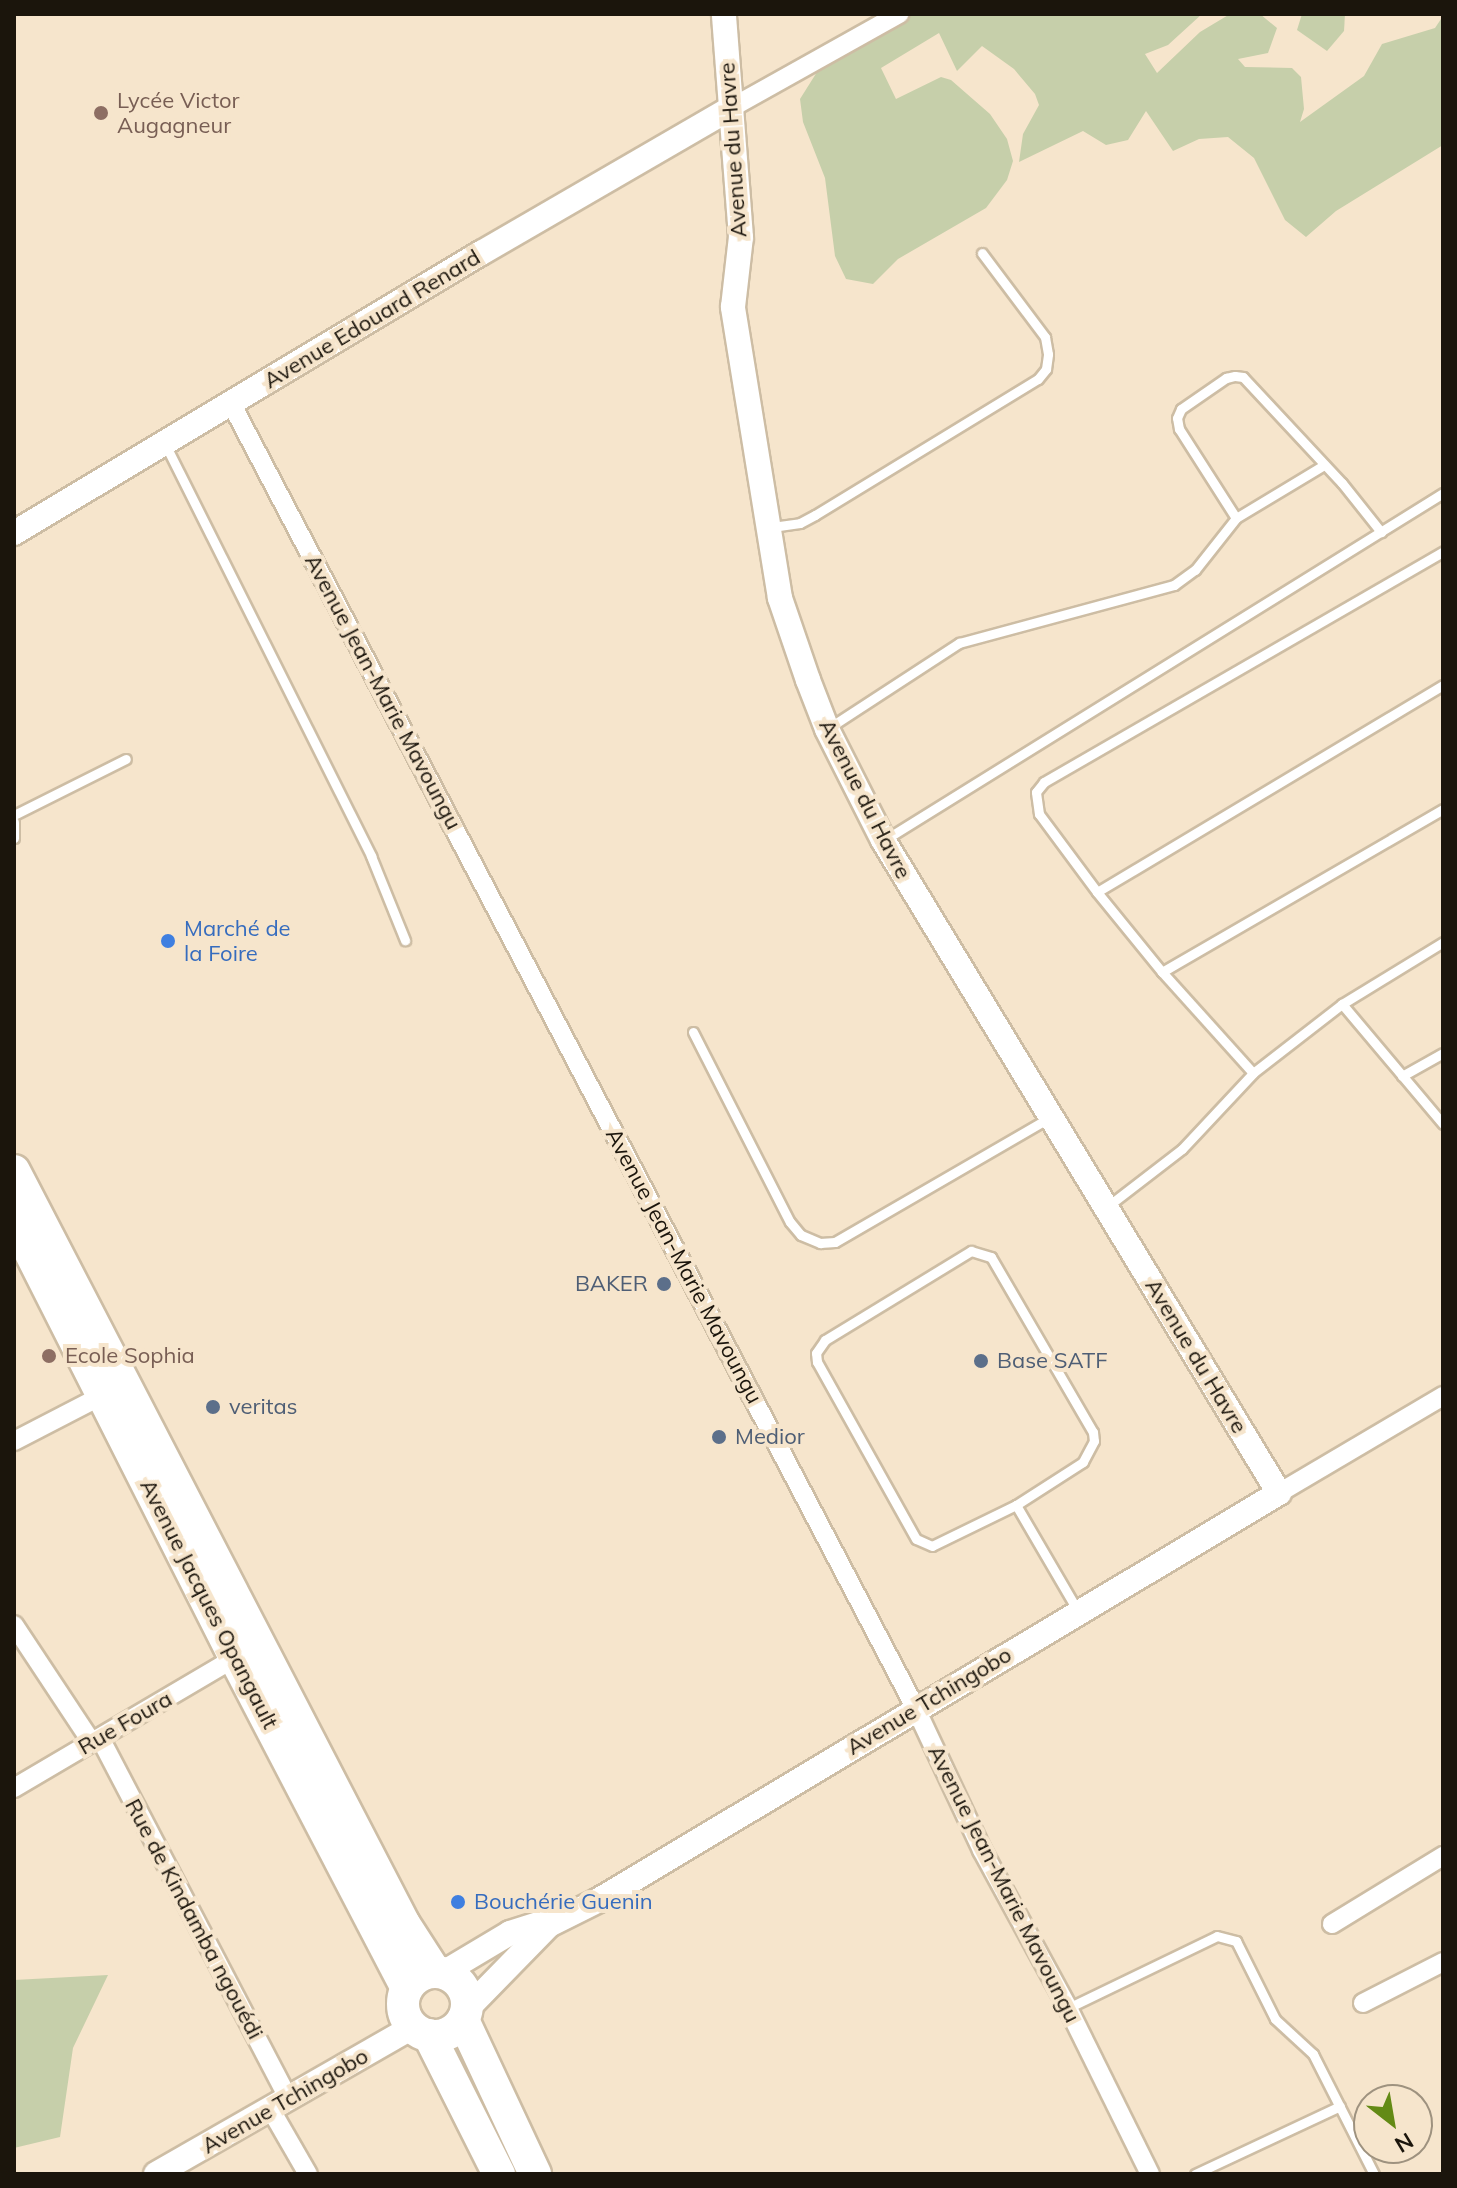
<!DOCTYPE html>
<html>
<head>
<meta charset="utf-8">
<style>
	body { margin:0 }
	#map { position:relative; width:1457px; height:2188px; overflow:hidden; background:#f6e5cc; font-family:Mulish,sans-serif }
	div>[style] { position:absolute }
	.green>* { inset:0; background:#c6cfaa }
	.roads { filter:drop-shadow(2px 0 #cdbda4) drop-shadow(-2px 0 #cdbda4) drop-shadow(0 2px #cdbda4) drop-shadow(0 -2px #cdbda4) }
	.lane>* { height:9px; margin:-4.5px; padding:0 4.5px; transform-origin:4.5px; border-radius:4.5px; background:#fff }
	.street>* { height:18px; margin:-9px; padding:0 9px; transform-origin:9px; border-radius:9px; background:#fff }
	.secondary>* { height:24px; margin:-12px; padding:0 12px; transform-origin:12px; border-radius:12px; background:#fff }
	.highway>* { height:32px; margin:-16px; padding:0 16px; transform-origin:16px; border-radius:16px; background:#fff }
	.highway>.ring { margin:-16px; padding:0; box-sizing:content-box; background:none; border:32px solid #fff; border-radius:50% }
	.dots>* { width:22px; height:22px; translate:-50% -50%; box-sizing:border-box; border:4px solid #f6e5cc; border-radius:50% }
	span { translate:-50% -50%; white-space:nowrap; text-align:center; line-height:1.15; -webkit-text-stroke:8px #f6e5cc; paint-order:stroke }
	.education-label { font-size:22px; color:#785e54 }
	.left { translate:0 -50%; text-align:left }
	.street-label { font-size:22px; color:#1b150c }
	.shop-label { font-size:22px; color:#366cbe }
	.service-label { font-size:22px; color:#4e5e75 }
	.right { translate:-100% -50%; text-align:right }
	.frame { position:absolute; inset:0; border:16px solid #1b150c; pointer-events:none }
	.north { position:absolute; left:1353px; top:2084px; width:80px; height:80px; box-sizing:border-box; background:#f6e5cc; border:2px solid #9e927f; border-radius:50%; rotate:149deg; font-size:22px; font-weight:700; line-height:32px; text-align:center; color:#1b150c }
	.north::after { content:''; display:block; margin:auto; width:28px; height:36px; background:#638a15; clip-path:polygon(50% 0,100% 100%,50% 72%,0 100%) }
</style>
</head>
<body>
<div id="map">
	<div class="green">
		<div style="clip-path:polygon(913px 14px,1202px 14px,1168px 45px,1145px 54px,1157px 73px,1200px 32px,1230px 14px,1260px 14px,1277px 28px,1268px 53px,1238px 59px,1245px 67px,1292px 68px,1301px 77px,1304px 109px,1300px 122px,1364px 76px,1382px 44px,1435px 28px,1443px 16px,1443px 145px,1336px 211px,1306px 237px,1285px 220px,1254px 158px,1228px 137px,1199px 139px,1173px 151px,1146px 111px,1128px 140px,1106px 145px,1083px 131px,1019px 162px,1023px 134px,1039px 105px,1035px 94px,1014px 69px,982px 46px,957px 71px,939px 33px,881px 68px,896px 99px,941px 77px,951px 80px,990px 114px,1007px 139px,1013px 161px,1007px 180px,986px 208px,898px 259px,873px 284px,846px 279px,835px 256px,825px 178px,803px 122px,800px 99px,817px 72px)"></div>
		<div style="clip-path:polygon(1302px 14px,1345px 14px,1344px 31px,1327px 51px,1297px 30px)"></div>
		<div style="clip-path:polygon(108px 1975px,73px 2048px,60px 2137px,14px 2148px,14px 1980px)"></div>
	</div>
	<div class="roads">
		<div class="lane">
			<div style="left:165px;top:444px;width:461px;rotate:63.4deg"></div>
			<div style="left:371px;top:856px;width:91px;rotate:68deg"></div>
			<div style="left:1236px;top:518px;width:106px;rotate:-122.6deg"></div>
			<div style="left:1179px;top:429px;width:11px;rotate:-100deg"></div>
			<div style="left:1177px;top:418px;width:10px;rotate:-66deg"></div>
			<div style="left:1181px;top:409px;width:55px;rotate:-34.6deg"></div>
			<div style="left:1226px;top:378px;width:9px;rotate:-13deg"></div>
			<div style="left:1235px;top:376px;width:8px;rotate:7deg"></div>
			<div style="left:1243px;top:377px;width:145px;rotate:47deg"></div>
			<div style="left:1342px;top:483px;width:63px;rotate:51.5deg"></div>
			<div style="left:772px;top:527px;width:28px;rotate:-8deg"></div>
			<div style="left:800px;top:523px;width:17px;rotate:-28deg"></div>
			<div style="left:815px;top:515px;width:261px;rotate:-31.4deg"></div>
			<div style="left:1038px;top:379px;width:13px;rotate:-51deg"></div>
			<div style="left:1046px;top:369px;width:15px;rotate:-82deg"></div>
			<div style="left:1048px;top:354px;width:17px;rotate:-100deg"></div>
			<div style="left:1045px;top:337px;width:105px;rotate:-126.9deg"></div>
			<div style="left:827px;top:729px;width:158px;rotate:-33.1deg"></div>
			<div style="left:959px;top:643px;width:223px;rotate:-15.1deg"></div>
			<div style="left:1174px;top:585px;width:26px;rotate:-36deg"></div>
			<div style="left:1195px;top:570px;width:66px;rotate:-51.7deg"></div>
			<div style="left:1236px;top:518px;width:103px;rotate:-31.1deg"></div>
			<div style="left:14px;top:815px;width:125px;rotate:-26.6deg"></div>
			<div style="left:14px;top:822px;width:16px;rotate:90deg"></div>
			<div style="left:886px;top:839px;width:656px;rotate:-31.85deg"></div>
			<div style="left:1097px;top:892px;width:403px;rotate:-30.9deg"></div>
			<div style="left:1162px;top:972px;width:325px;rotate:-30.1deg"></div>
			<div style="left:1342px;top:1004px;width:157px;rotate:49.9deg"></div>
			<div style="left:693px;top:1032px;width:213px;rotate:63deg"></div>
			<div style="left:790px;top:1222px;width:17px;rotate:50deg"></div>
			<div style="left:801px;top:1235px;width:21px;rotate:23deg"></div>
			<div style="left:820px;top:1243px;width:15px;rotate:-4deg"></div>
			<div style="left:835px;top:1242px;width:247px;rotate:-30.1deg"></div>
			<div style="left:1253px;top:1073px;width:136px;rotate:-132deg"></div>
			<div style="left:1162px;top:972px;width:103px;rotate:-129.1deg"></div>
			<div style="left:1097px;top:892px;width:97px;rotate:-126.6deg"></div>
			<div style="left:1039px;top:814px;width:22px;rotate:-98deg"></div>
			<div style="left:1036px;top:792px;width:13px;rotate:-51deg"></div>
			<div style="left:1044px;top:782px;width:461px;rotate:-30deg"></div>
			<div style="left:1402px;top:1076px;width:47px;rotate:-29.3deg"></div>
			<div style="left:1108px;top:1206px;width:93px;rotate:-37.6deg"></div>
			<div style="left:1182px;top:1149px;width:104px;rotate:-46.9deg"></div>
			<div style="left:1253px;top:1073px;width:113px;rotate:-37.8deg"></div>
			<div style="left:1342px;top:1004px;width:119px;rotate:-31.5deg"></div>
			<div style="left:971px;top:1251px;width:21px;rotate:17deg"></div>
			<div style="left:991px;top:1257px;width:203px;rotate:59.8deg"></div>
			<div style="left:1093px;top:1432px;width:9px;rotate:84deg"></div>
			<div style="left:1094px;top:1441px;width:24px;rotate:118deg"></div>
			<div style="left:1083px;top:1462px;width:80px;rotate:147.3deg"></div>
			<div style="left:1016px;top:1505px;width:93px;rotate:154deg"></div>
			<div style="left:932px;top:1546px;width:17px;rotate:-156deg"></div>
			<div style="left:916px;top:1539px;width:203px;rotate:-119.2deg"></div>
			<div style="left:817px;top:1362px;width:9px;rotate:-96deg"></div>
			<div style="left:816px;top:1353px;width:16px;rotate:-55deg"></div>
			<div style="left:825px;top:1340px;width:171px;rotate:-31.4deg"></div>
			<div style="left:1016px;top:1505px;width:125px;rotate:59.7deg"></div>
			<div style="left:1068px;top:2008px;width:165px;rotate:-25.8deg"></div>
			<div style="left:1217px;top:1936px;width:20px;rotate:15deg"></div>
			<div style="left:1236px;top:1941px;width:87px;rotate:63.4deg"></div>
			<div style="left:1275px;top:2019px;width:52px;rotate:42.6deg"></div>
			<div style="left:1313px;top:2054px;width:135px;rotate:63.1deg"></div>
			<div style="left:1195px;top:2174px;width:160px;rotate:-25.1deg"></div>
		</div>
		<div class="street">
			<div style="left:731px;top:108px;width:193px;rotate:-29.2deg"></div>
			<div style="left:232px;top:405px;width:1473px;rotate:62.32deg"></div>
			<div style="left:916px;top:1709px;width:156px;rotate:64.9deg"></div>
			<div style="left:982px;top:1850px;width:180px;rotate:61.4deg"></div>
			<div style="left:1068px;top:2008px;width:185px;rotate:63.7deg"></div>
			<div style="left:14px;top:1441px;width:100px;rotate:-27.3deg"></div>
			<div style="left:1279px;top:1493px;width:191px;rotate:-30.6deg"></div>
			<div style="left:14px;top:1625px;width:141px;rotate:56.5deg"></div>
			<div style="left:100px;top:1738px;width:408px;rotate:62.4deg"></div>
			<div style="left:14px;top:1788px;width:256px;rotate:-30.5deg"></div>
			<div style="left:1332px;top:1924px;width:130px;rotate:-31.5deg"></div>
			<div style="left:1363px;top:2003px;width:90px;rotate:-27.1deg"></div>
			<div style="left:271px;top:2110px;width:74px;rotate:60deg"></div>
		</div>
		<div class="secondary">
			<div style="left:14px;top:533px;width:545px;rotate:-30.95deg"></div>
			<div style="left:481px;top:253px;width:289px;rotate:-30.1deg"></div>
			<div style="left:443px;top:1973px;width:78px;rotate:-30.8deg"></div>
			<div style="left:510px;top:1933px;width:43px;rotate:-17.6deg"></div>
			<div style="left:467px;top:2009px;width:117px;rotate:-45.7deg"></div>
			<div style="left:549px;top:1925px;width:56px;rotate:-26.6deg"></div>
			<div style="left:599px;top:1900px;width:792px;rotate:-30.9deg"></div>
			<div style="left:1279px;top:1493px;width:764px;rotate:-121.23deg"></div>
			<div style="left:883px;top:840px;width:124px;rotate:-116.8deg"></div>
			<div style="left:827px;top:729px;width:53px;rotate:-111.2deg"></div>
			<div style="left:808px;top:680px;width:87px;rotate:-108.9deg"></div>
			<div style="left:780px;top:598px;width:295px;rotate:-99.2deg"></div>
			<div style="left:733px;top:307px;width:70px;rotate:-83.5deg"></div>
			<div style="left:741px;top:237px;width:224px;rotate:-94.4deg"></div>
			<div style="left:156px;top:2174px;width:296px;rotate:-29.8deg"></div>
		</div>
		<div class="highway">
			<div style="left:14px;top:1171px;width:848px;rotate:62.62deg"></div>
			<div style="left:404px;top:1924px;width:57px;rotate:57.1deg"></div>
			<div style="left:15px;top:1222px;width:488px;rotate:63.2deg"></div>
			<div style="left:235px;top:1658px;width:372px;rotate:62.5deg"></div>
			<div class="ring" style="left:403px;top:1972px;width:32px;height:32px"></div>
			<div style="left:463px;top:2020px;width:170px;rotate:64.9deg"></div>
			<div style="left:429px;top:2035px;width:156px;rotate:63.3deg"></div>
		</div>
	</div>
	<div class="dots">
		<div style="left:101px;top:113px;background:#8d6e63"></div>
		<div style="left:168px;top:941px;background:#3f7fe0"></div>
		<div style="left:664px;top:1284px;background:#5c6f8a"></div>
		<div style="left:49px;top:1356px;background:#8d6e63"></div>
		<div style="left:981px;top:1361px;background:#5c6f8a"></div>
		<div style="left:213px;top:1407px;background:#5c6f8a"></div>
		<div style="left:719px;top:1437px;background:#5c6f8a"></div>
		<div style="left:458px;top:1902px;background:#3f7fe0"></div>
	</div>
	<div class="education-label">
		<span class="left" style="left:117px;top:113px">Lycée Victor<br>Augagneur</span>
		<span class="left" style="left:65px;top:1356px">Ecole Sophia</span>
	</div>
	<div class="street-label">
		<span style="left:733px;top:150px;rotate:-94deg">Avenue du Havre</span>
		<span style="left:372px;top:319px;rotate:-31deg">Avenue Edouard Renard</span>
		<span style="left:383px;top:692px;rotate:62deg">Avenue Jean-Marie Mavoungu</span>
		<span style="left:865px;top:799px;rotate:63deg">Avenue du Havre</span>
		<span style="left:684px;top:1266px;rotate:62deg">Avenue Jean-Marie Mavoungu</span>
		<span style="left:1196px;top:1356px;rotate:59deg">Avenue du Havre</span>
		<span style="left:209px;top:1604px;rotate:63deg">Avenue Jacques Opangault</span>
		<span style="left:929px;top:1701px;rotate:-31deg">Avenue Tchingobo</span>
		<span style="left:125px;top:1723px;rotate:-30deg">Rue Foura</span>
		<span style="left:1004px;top:1884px;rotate:63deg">Avenue Jean-Marie Mavoungu</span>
		<span style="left:194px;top:1919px;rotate:62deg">Rue de Kindamba ngouédi</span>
		<span style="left:285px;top:2101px;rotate:-30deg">Avenue Tchingobo</span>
	</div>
	<div class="shop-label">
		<span class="left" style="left:184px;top:941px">Marché de<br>la Foire</span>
		<span class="left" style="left:474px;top:1902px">Bouchérie Guenin</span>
	</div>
	<div class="service-label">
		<span class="right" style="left:648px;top:1284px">BAKER</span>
		<span class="left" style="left:997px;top:1361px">Base SATF</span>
		<span class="left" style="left:229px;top:1407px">veritas</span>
		<span class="left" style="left:735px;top:1437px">Medior</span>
	</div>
	<div class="frame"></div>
	<div class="north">N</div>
</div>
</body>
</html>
